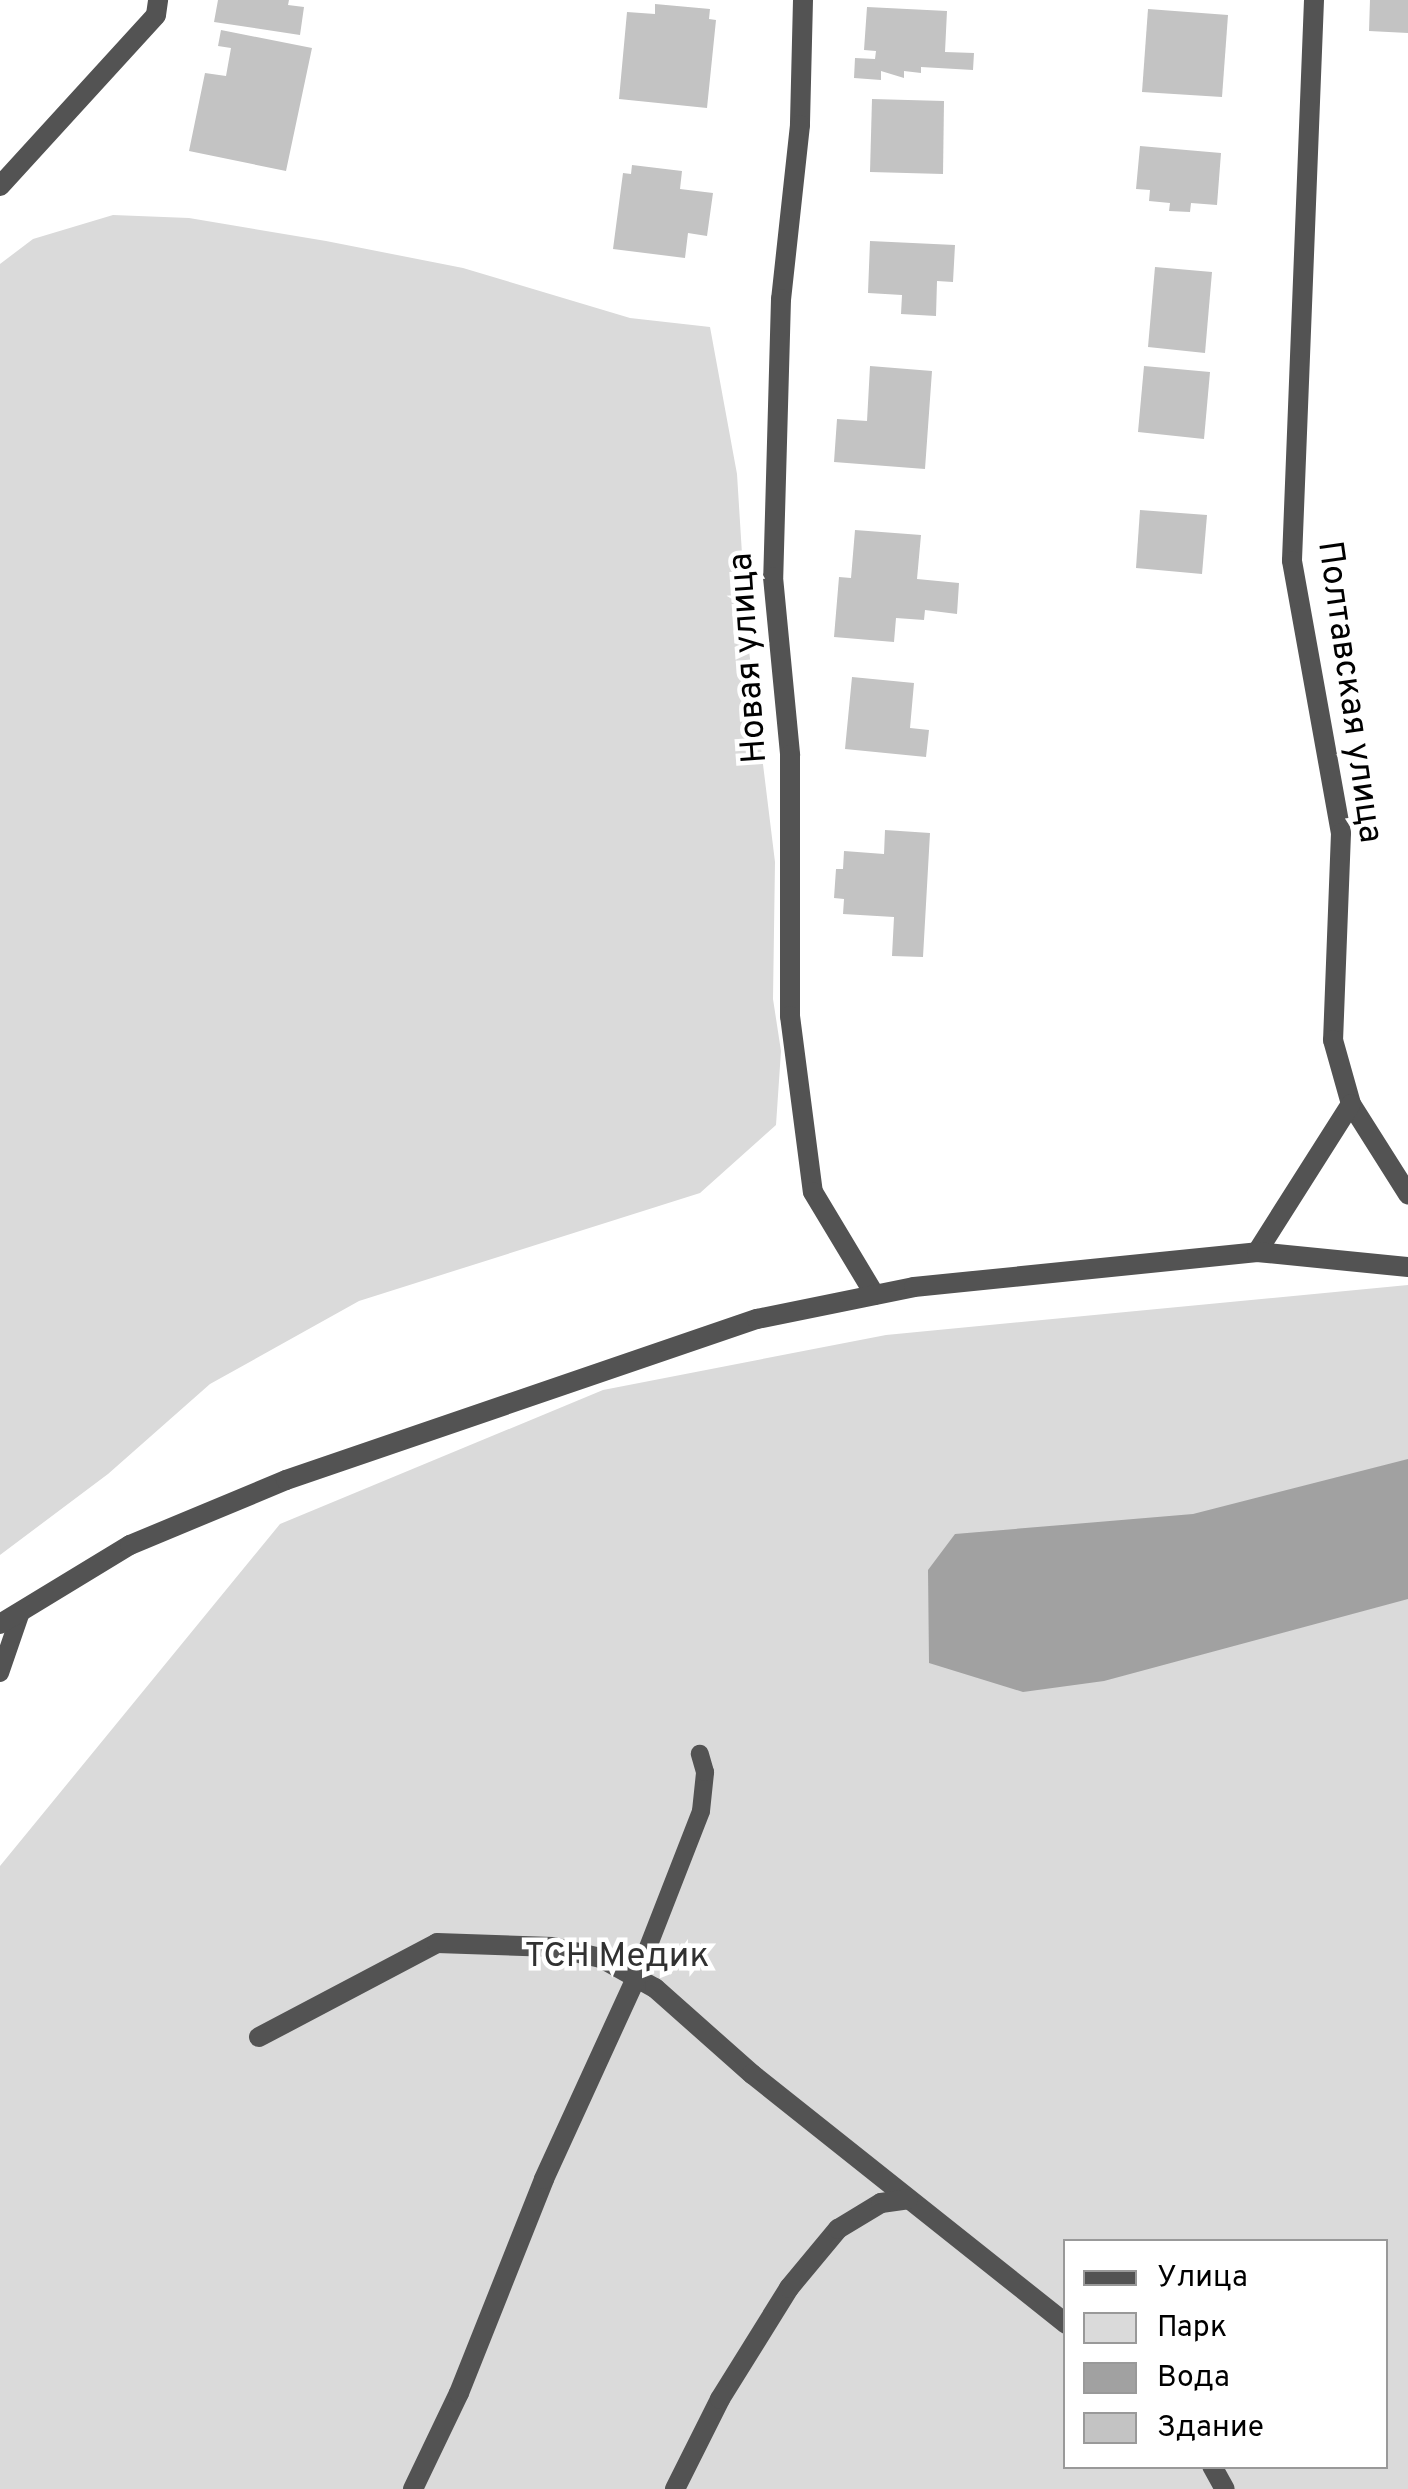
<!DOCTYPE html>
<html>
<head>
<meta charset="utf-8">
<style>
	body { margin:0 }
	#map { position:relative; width:1408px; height:2489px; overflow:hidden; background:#fff; font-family:Overpass,sans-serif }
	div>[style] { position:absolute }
	.green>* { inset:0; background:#dadada }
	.water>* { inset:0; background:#a1a1a1 }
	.building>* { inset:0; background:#c3c3c3 }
	.service>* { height:18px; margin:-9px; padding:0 9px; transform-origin:9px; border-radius:9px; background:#535353 }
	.minor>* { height:20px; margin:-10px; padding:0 10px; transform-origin:10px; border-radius:10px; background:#535353 }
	span { translate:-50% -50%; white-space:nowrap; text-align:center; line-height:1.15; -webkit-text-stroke:9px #fff; paint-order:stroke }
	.street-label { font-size:35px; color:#000 }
	.park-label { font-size:35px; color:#313131 }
	.legend { position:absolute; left:1063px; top:2239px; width:325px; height:230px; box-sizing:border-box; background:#fff; border:2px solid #999; margin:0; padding:12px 18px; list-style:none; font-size:30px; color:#000 }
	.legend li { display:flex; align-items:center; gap:20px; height:50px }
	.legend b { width:50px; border:2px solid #999 }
</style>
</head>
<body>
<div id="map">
	<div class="green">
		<div style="clip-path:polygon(113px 215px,189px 218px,326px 241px,463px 268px,630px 318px,710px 327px,737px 474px,747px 634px,775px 862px,773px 999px,781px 1051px,776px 1125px,700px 1193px,359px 1301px,210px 1384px,108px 1474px,0 1555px,0 264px,33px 239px)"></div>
		<div style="clip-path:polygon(evenodd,1408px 1285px,1408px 2489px,0 2489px,0 1866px,280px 1524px,603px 1390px,886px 1335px,1408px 1285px,1066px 2242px,1386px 2242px,1386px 2466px,1066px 2466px,1066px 2242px)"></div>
	</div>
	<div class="water">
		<div style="clip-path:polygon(1408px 1459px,1408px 1599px,1104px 1681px,1023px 1692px,929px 1663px,928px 1570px,955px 1534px,1193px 1514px)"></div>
	</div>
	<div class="building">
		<div style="clip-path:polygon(218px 0,289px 0,288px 5px,304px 7px,300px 35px,214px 22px)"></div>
		<div style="clip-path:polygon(1370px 0,1408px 0,1408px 33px,1369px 31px)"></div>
		<div style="clip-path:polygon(655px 4px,710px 9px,709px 19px,716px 20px,707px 108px,619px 99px,627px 12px,655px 14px)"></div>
		<div style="clip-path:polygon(867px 7px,947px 11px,945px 52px,974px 53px,973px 70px,921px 67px,921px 73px,904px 71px,904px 78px,881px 71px,881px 80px,854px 78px,855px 58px,875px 59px,876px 51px,864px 50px)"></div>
		<div style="clip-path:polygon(1148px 9px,1228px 15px,1222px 97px,1142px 92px)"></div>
		<div style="clip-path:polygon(221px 30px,312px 48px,286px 171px,189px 151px,205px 73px,226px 76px,231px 48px,218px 46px)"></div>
		<div style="clip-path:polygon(872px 99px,944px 101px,943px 174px,870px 172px)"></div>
		<div style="clip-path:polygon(1140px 146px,1221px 153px,1217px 205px,1191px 203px,1190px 212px,1169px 211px,1170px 203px,1149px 201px,1150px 190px,1136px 189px)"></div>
		<div style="clip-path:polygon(632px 165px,682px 171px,680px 189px,713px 193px,707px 236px,688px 233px,685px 258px,613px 249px,623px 173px,631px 174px)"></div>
		<div style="clip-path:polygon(870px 241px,955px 245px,953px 282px,937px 281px,936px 316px,901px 314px,902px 295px,868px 293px)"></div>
		<div style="clip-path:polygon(1155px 267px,1212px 272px,1205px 353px,1148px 347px)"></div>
		<div style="clip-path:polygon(870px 366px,932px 371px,925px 469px,834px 462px,837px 419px,867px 421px)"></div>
		<div style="clip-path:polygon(1144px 366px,1210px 372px,1204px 439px,1138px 432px)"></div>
		<div style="clip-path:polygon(1140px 510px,1207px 515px,1202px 574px,1136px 568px)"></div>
		<div style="clip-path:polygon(855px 530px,921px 535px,917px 579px,959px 583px,957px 614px,925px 610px,924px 620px,896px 618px,894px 642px,834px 637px,839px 577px,851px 578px)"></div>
		<div style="clip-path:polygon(852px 677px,914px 683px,910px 728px,929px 730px,926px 757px,845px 749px)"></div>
		<div style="clip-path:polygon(885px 830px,930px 833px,923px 957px,892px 956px,894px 917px,843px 914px,844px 899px,834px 898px,836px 869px,843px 869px,844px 851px,884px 854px)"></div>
	</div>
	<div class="service">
		<div style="left:0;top:1673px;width:65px;rotate:-71deg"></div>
		<div style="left:636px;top:1978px;width:179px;rotate:-68.7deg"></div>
		<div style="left:701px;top:1811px;width:39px;rotate:-84deg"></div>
		<div style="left:705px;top:1772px;width:19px;rotate:-106deg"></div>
	</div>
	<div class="minor">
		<div style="left:803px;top:0;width:125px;rotate:91.4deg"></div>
		<div style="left:800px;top:125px;width:175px;rotate:96.2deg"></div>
		<div style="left:781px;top:299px;width:278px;rotate:91.6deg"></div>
		<div style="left:773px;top:577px;width:179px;rotate:84.5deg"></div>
		<div style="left:790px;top:755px;width:261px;rotate:90deg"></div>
		<div style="left:790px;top:1016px;width:177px;rotate:82.6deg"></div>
		<div style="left:813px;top:1192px;width:120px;rotate:59deg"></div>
		<div style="left:1314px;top:0;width:561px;rotate:92.25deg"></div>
		<div style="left:1292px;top:561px;width:276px;rotate:79.8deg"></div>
		<div style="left:1341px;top:833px;width:207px;rotate:92.2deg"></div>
		<div style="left:1333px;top:1040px;width:66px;rotate:74.3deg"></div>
		<div style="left:1351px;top:1104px;width:107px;rotate:57.7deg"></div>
		<div style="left:0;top:186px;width:231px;rotate:-47.6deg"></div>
		<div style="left:156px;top:15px;width:15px;rotate:-82deg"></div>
		<div style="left:1257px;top:1252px;width:175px;rotate:-57.6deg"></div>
		<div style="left:0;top:1624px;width:152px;rotate:-31.3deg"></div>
		<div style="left:130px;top:1545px;width:169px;rotate:-22.6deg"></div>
		<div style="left:286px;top:1480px;width:498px;rotate:-18.9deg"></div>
		<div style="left:757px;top:1319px;width:160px;rotate:-11.5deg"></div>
		<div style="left:914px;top:1287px;width:345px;rotate:-5.8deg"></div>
		<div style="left:1257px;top:1252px;width:152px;rotate:5.7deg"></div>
		<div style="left:259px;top:2037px;width:201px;rotate:-27.8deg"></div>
		<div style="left:437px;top:1943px;width:116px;rotate:2deg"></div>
		<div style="left:553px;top:1947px;width:49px;rotate:12.9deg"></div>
		<div style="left:601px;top:1958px;width:62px;rotate:29.1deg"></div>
		<div style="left:655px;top:1988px;width:130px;rotate:41.6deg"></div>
		<div style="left:752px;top:2074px;width:401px;rotate:38.5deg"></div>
		<div style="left:1212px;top:2466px;width:26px;rotate:61deg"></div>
		<div style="left:413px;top:2489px;width:106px;rotate:-64.4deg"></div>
		<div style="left:459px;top:2393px;width:230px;rotate:-68.3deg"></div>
		<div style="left:544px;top:2179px;width:221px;rotate:-65.4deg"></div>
		<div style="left:675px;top:2489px;width:101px;rotate:-63.4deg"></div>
		<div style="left:720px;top:2399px;width:131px;rotate:-58.1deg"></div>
		<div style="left:789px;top:2288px;width:77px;rotate:-50.3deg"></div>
		<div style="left:838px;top:2229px;width:50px;rotate:-31.2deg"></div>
		<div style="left:881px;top:2203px;width:27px;rotate:-8deg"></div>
	</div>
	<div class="street-label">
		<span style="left:749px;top:658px;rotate:-94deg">Новая улица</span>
		<span style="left:1349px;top:692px;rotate:82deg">Полтавская улица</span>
	</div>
	<div class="park-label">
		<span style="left:617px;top:1957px">ТСН Медик</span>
	</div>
	<ul class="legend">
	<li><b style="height:12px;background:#535353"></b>Улица</li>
	<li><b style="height:28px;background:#dadada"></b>Парк</li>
	<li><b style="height:28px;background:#a1a1a1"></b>Вода</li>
	<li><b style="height:28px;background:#c3c3c3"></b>Здание</li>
	</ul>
</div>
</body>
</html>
